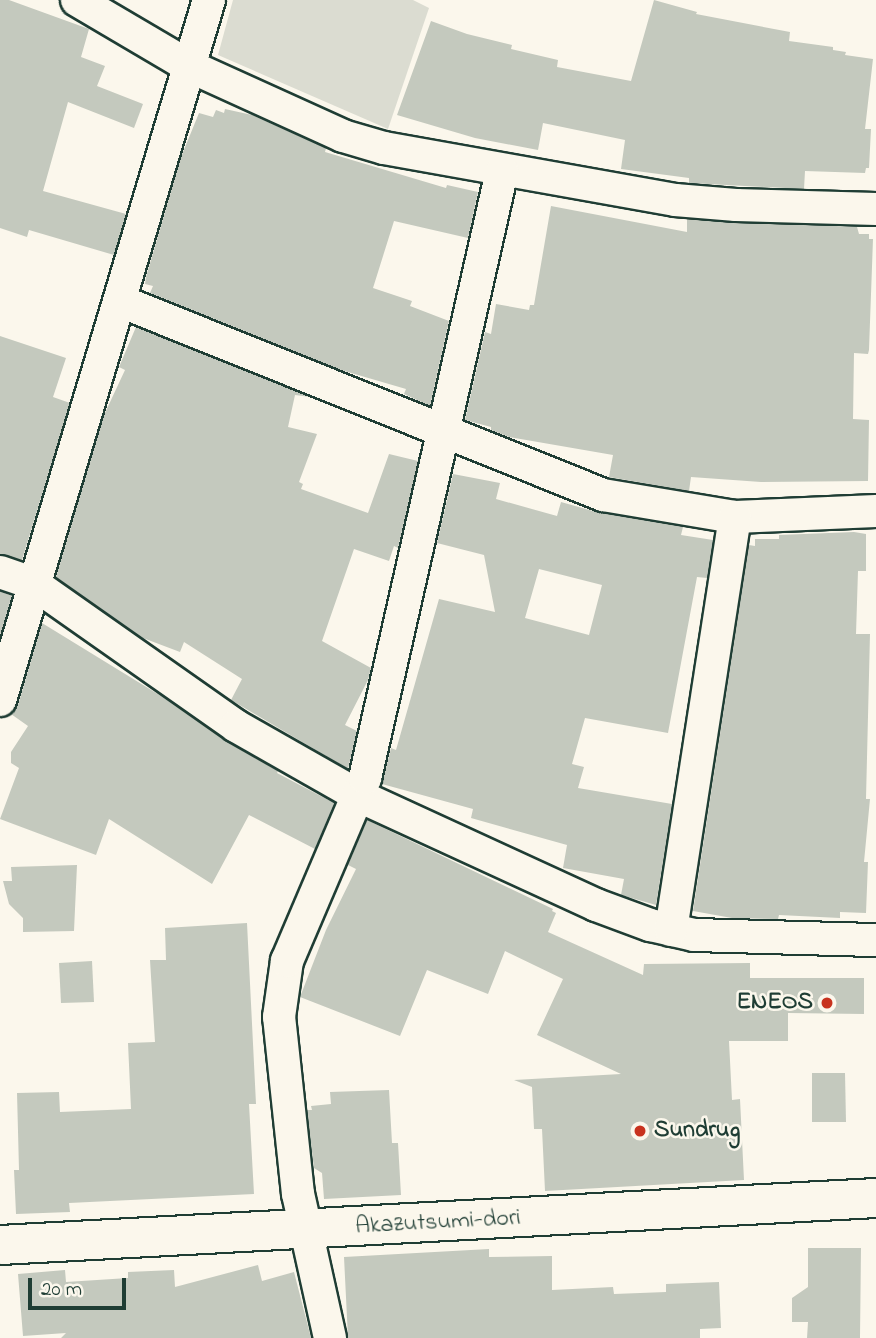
<!DOCTYPE html>
<html>
<head>
<meta charset="utf-8">
<style>
	body { margin:0 }
	#map { position:relative; width:876px; height:1338px; overflow:hidden; background:#fbf7ec; font-family:"Indie Flower",sans-serif }
	div>[style] { position:absolute }
	.green>* { inset:0; background:#dbdcd1 }
	.building>* { inset:0; background:#c4c9be }
	.roads { filter:drop-shadow(2px 0 #1f3d34) drop-shadow(-2px 0 #1f3d34) drop-shadow(0 2px #1f3d34) drop-shadow(0 -2px #1f3d34) }
	.minor>* { height:32px; margin:-16px; padding:0 16px; transform-origin:16px; border-radius:16px; background:#fbf7ec }
	.tertiary>* { height:38px; margin:-19px; padding:0 19px; transform-origin:19px; border-radius:19px; background:#fbf7ec }
	.dots>* { width:19px; height:19px; translate:-50% -50%; box-sizing:border-box; border:4px solid #fbf7ec; border-radius:50% }
	span { translate:-50% -50%; white-space:nowrap; text-align:center; line-height:1.15; -webkit-text-stroke:5px #fbf7ec; paint-order:stroke }
	.poi-label { font-size:24px; color:#1f3d34; font-weight:700 }
	.right { translate:-100% -50%; text-align:right }
	.left { translate:0 -50%; text-align:left }
	.street-label { font-size:24px; color:#1f3d34 }
	.scale { position:absolute; left:28px; top:1278px; width:98px; height:32px; box-sizing:border-box; border:4px solid #1f3d34; border-top:0; padding-left:9px; font-size:21px; line-height:24px; white-space:nowrap; color:#1f3d34; -webkit-text-stroke:5px #fbf7ec; paint-order:stroke }
</style>
</head>
<body>
<div id="map">
	<div class="green">
		<div style="clip-path:polygon(233px 0,413px 0,429px 8px,388px 129px,218px 55px)"></div>
	</div>
	<div class="building">
		<div style="clip-path:polygon(0 0,9px 0,89px 29px,81px 57px,105px 66px,97px 86px,143px 104px,134px 128px,68px 102px,43px 191px,126px 214px,114px 255px,29px 230px,27px 237px,0 228px)"></div>
		<div style="clip-path:polygon(654px 0,697px 12px,696px 14px,790px 32px,789px 41px,833px 47px,833px 50px,846px 52px,845px 55px,873px 59px,865px 129px,871px 129px,869px 168px,866px 168px,865px 173px,805px 171px,804px 189px,689px 183px,689px 178px,621px 169px,625px 140px,543px 123px,538px 150px,475px 138px,397px 115px,431px 21px,467px 34px,512px 45px,511px 49px,558px 60px,557px 67px,631px 81px)"></div>
		<div style="clip-path:polygon(225px 109px,252px 115px,326px 148px,325px 152px,446px 188px,447px 185px,478px 192px,468px 238px,394px 221px,373px 288px,412px 301px,410px 306px,449px 321px,430px 406px,404px 394px,406px 389px,341px 370px,150px 293px,153px 286px,145px 284px,146px 277px,181px 157px,199px 113px,213px 117px,216px 110px,224px 113px)"></div>
		<div style="clip-path:polygon(551px 206px,687px 232px,687px 219px,857px 227px,859px 234px,869px 234px,869px 239px,873px 239px,869px 350px,868px 354px,854px 353px,853px 419px,869px 420px,868px 481px,761px 482px,691px 477px,689px 491px,609px 477px,613px 455px,509px 437px,491px 430px,491px 427px,465px 420px,485px 332px,491px 334px,496px 304px,529px 310px,530px 305px,534px 305px)"></div>
		<div style="clip-path:polygon(136px 327px,311px 397px,295px 395px,288px 427px,317px 434px,299px 482px,303px 484px,301px 489px,368px 513px,389px 454px,418px 461px,398px 548px,394px 546px,389px 561px,354px 549px,322px 641px,371px 668px,368px 680px,345px 725px,357px 731px,348px 769px,231px 700px,242px 679px,184px 642px,180px 652px,143px 638px,56px 577px,104px 415px,125px 370px,119px 367px)"></div>
		<div style="clip-path:polygon(0 336px,66px 358px,53px 397px,70px 403px,22px 560px,0 554px)"></div>
		<div style="clip-path:polygon(evenodd,453px 474px,500px 483px,496px 499px,557px 516px,561px 502px,600px 513px,683px 527px,681px 535px,713px 540px,707px 578px,697px 577px,668px 733px,585px 718px,572px 764px,584px 767px,578px 788px,672px 804px,656px 905px,621px 895px,624px 879px,563px 868px,567px 845px,471px 818px,473px 809px,382px 784px,391px 748px,396px 750px,439px 599px,495px 612px,484px 555px,437px 543px,453px 474px,539px 569px,602px 585px,589px 635px,525px 618px,539px 569px)"></div>
		<div style="clip-path:polygon(854px 532px,866px 534px,866px 571px,858px 571px,856px 634px,870px 634px,866px 799px,870px 799px,864px 862px,868px 862px,866px 913px,840px 912px,840px 918px,779px 915px,778px 919px,732px 918px,693px 911px,749px 545px,755px 546px,755px 539px,779px 539px,779px 535px)"></div>
		<div style="clip-path:polygon(0 591px,12px 596px,0 636px)"></div>
		<div style="clip-path:polygon(42px 623px,161px 696px,226px 741px,278px 771px,277px 773px,334px 803px,315px 849px,249px 815px,212px 884px,109px 819px,96px 855px,0 819px,19px 768px,11px 763px,11px 752px,28px 726px,11px 714px,18px 705px)"></div>
		<div style="clip-path:polygon(367px 820px,553px 909px,552px 911px,556px 913px,548px 932px,643px 975px,644px 964px,750px 963px,750px 978px,864px 978px,864px 1014px,788px 1013px,788px 1041px,729px 1041px,732px 1100px,740px 1099px,744px 1180px,545px 1191px,542px 1129px,534px 1129px,532px 1087px,514px 1080px,621px 1074px,537px 1035px,563px 979px,505px 951px,488px 994px,427px 970px,400px 1036px,300px 997px,326px 930px,356px 869px,348px 865px)"></div>
		<div style="clip-path:polygon(77px 865px,74px 931px,23px 932px,23px 918px,9px 904px,3px 881px,12px 881px,11px 867px)"></div>
		<div style="clip-path:polygon(247px 923px,256px 1104px,249px 1104px,254px 1194px,69px 1203px,70px 1212px,16px 1214px,14px 1170px,19px 1170px,17px 1093px,59px 1092px,60px 1112px,131px 1109px,128px 1043px,155px 1042px,150px 960px,166px 960px,165px 928px)"></div>
		<div style="clip-path:polygon(92px 961px,94px 1002px,61px 1003px,59px 963px)"></div>
		<div style="clip-path:polygon(812px 1073px,845px 1073px,846px 1122px,812px 1122px)"></div>
		<div style="clip-path:polygon(389px 1090px,392px 1143px,398px 1143px,401px 1195px,324px 1199px,322px 1173px,314px 1168px,307px 1110px,312px 1110px,311px 1106px,331px 1104px,330px 1092px)"></div>
		<div style="clip-path:polygon(808px 1248px,861px 1248px,860px 1338px,807px 1338px,808px 1322px,792px 1322px,792px 1298px,808px 1287px)"></div>
		<div style="clip-path:polygon(489px 1249px,489px 1257px,552px 1256px,552px 1290px,613px 1287px,614px 1294px,666px 1292px,666px 1284px,719px 1282px,721px 1328px,700px 1329px,700px 1338px,348px 1338px,344px 1257px)"></div>
		<div style="clip-path:polygon(258px 1265px,262px 1281px,294px 1272px,311px 1338px,61px 1338px,66px 1333px,23px 1336px,18px 1274px,65px 1270px,66px 1282px,128px 1278px,128px 1272px,174px 1270px,175px 1287px)"></div>
	</div>
	<div class="roads">
		<div class="minor">
			<div style="left:77px;top:0;width:130px;rotate:30.5deg"></div>
			<div style="left:189px;top:66px;width:169px;rotate:24.4deg"></div>
			<div style="left:343px;top:136px;width:43px;rotate:16.3deg"></div>
			<div style="left:384px;top:148px;width:296px;rotate:10.1deg"></div>
			<div style="left:675px;top:200px;width:61px;rotate:4.7deg"></div>
			<div style="left:736px;top:205px;width:140px;rotate:1.6deg"></div>
			<div style="left:120px;top:301px;width:521px;rotate:21.88deg"></div>
			<div style="left:603px;top:495px;width:134px;rotate:9.5deg"></div>
			<div style="left:735px;top:517px;width:141px;rotate:-2.4deg"></div>
			<div style="left:0;top:572px;width:36px;rotate:19deg"></div>
			<div style="left:34px;top:584px;width:247px;rotate:35.1deg"></div>
			<div style="left:236px;top:726px;width:142px;rotate:29.6deg"></div>
			<div style="left:359px;top:796px;width:261px;rotate:24.7deg"></div>
			<div style="left:596px;top:905px;width:58px;rotate:20.3deg"></div>
			<div style="left:650px;top:925px;width:45px;rotate:12.8deg"></div>
			<div style="left:694px;top:935px;width:182px;rotate:1.6deg"></div>
			<div style="left:0;top:700px;width:731px;rotate:-73.38deg"></div>
			<div style="left:671px;top:930px;width:418px;rotate:-81.2deg"></div>
			<div style="left:330px;top:1338px;width:148px;rotate:-102.5deg"></div>
			<div style="left:298px;top:1194px;width:178px;rotate:-96.1deg"></div>
			<div style="left:279px;top:1017px;width:57px;rotate:-81.9deg"></div>
			<div style="left:287px;top:961px;width:199px;rotate:-66.9deg"></div>
			<div style="left:365px;top:778px;width:622px;rotate:-77.28deg"></div>
		</div>
		<div class="tertiary">
			<div style="left:0;top:1245px;width:877px;rotate:-3.07deg"></div>
		</div>
	</div>
	<div class="dots">
		<div style="left:827px;top:1003px;background:#c8321e"></div>
		<div style="left:640px;top:1131px;background:#c8321e"></div>
	</div>
	<div class="poi-label">
		<span class="right" style="left:813px;top:1003px">ENEOS</span>
		<span class="left" style="left:654px;top:1131px">Sundrug</span>
	</div>
	<div class="street-label">
		<span style="left:438px;top:1223px;rotate:-3deg">Akazutsumi-dori</span>
	</div>
	<div class="scale">20 m</div>
</div>
</body>
</html>
